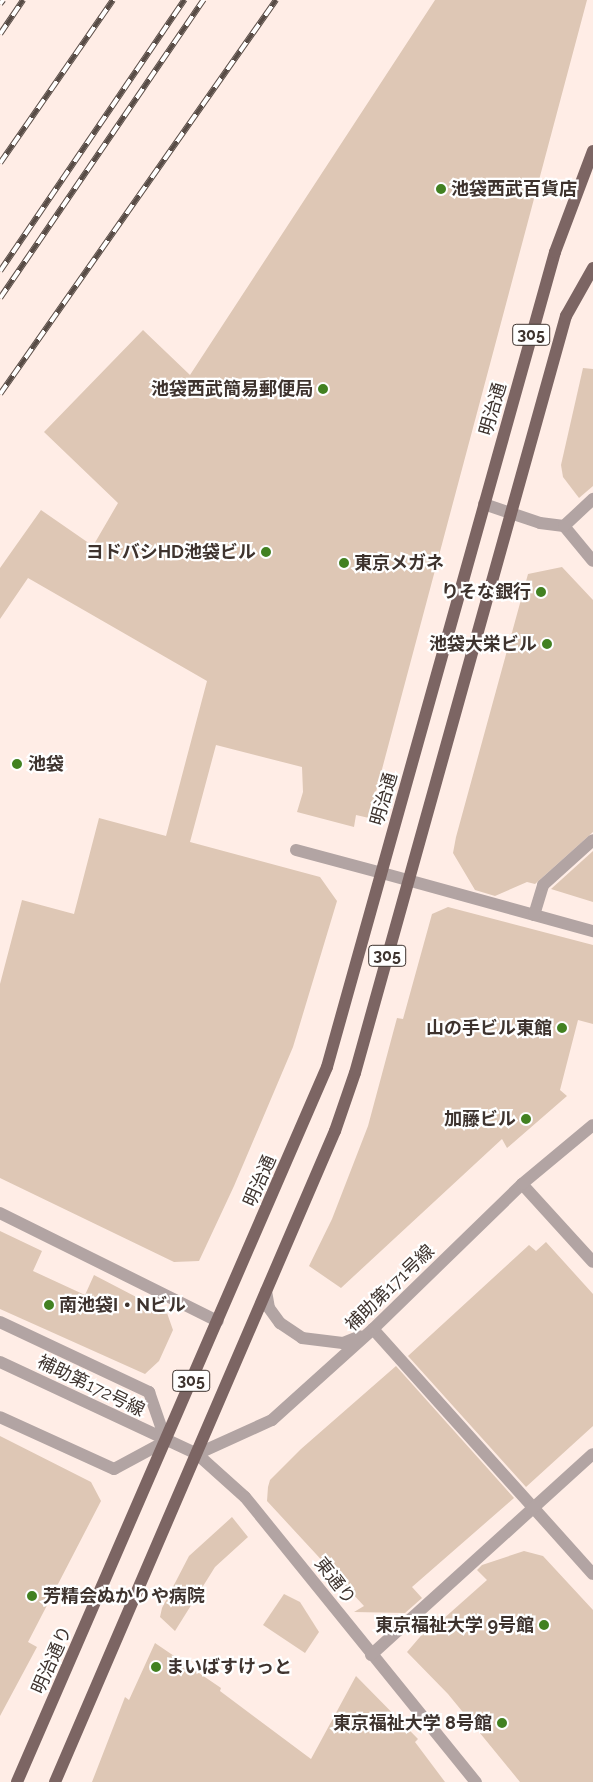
<!DOCTYPE html>
<html>
<head>
<meta charset="utf-8">
<style>
	body { margin:0 }
	#map { position:relative; width:593px; height:1782px; overflow:hidden; background:#ffede6; font-family:Raleway,"Noto Sans JP",sans-serif }
	div>[style] { position:absolute }
	.building>* { inset:0; background:#dec7b5 }
	.service>* { height:12px; margin:-6px; padding:0 6px; transform-origin:6px; border-radius:6px; background:#b2a4a3 }
	.minor>* { height:12px; margin:-6px; padding:0 6px; transform-origin:6px; border-radius:6px; background:#b2a4a3 }
	.tertiary>* { height:12px; margin:-6px; padding:0 6px; transform-origin:6px; border-radius:6px; background:#b2a4a3 }
	.primary>* { height:12px; margin:-6px; padding:0 6px; transform-origin:6px; border-radius:6px; background:#7c6563 }
	.rail>* { height:5.5px; margin-top:-2.75px; transform-origin:0; background:repeating-linear-gradient(90deg,#fff 0 11px,#584c46 0 22px); box-sizing:border-box; border-block:1px solid #584c46 }
	.dots>* { width:14px; height:14px; translate:-50% -50%; box-sizing:border-box; border:2px solid #fff; border-radius:50% }
	span { translate:-50% -50%; white-space:nowrap; text-align:center; line-height:1.15; -webkit-text-stroke:4.5px #fff; paint-order:stroke }
	.shield-label span { padding:1px 4px; background:#fff; border:1px solid; border-radius:4px; -webkit-text-stroke-width:0 }
	.shield-label { font-size:16px; color:#3e332e; font-weight:700 }
	.poi-label { font-size:18px; color:#3e332e; font-weight:700 }
	.left { translate:0 -50%; text-align:left }
	.right { translate:-100% -50%; text-align:right }
	.street-label { font-size:18px; color:#3e332e }
</style>
</head>
<body>
<div id="map">
	<div class="building">
		<div style="clip-path:polygon(435px 0,587px 0,369px 818px,356px 815px,354px 827px,297px 812px,303px 792px,302px 767px,216px 745px,190px 842px,320px 877px,337px 901px,293px 1047px,234px 1186px,199px 1261px,174px 1262px,0 1178px,0 984px,22px 900px,74px 914px,99px 818px,166px 836px,207px 681px,28px 578px,0 619px,0 568px,41px 510px,93px 546px,118px 503px,44px 432px,143px 330px,190px 375px)"></div>
		<div style="clip-path:polygon(583px 368px,593px 369px,593px 486px,579px 498px,563px 477px,561px 465px)"></div>
		<div style="clip-path:polygon(562px 567px,593px 600px,593px 832px,535px 884px,527px 882px,495px 896px,475px 890px,453px 853px,456px 837px,528px 574px)"></div>
		<div style="clip-path:polygon(593px 851px,593px 902px,551px 889px)"></div>
		<div style="clip-path:polygon(448px 907px,593px 945px,593px 1024px,578px 1020px,560px 1090px,567px 1096px,507px 1148px,502px 1139px,341px 1288px,309px 1266px,332px 1219px,368px 1126px,397px 1018px,403px 1019px,432px 914px)"></div>
		<div style="clip-path:polygon(0 1231px,42px 1251px,33px 1271px,85px 1295px,94px 1275px,167px 1313px,173px 1330px,159px 1361px,145px 1374px,0 1309px)"></div>
		<div style="clip-path:polygon(546px 1242px,593px 1294px,593px 1426px,526px 1487px,408px 1356px,529px 1245px,536px 1251px)"></div>
		<div style="clip-path:polygon(396px 1366px,514px 1498px,412px 1587px,422px 1598px,405px 1613px,354px 1612px,364px 1606px,267px 1501px,268px 1487px,270px 1480px,301px 1449px)"></div>
		<div style="clip-path:polygon(0 1436px,91px 1482px,101px 1501px,28px 1642px,37px 1647px,0 1716px)"></div>
		<div style="clip-path:polygon(232px 1517px,248px 1537px,215px 1567px,175px 1631px,160px 1617px,162px 1608px,189px 1556px)"></div>
		<div style="clip-path:polygon(524px 1551px,543px 1556px,593px 1610px,593px 1782px,520px 1782px,448px 1694px,407px 1652px,438px 1616px,442px 1620px,487px 1580px,477px 1570px,482px 1565px)"></div>
		<div style="clip-path:polygon(284px 1594px,300px 1602px,319px 1632px,305px 1653px,263px 1625px)"></div>
		<div style="clip-path:polygon(155px 1643px,221px 1688px,220px 1691px,311px 1759px,356px 1676px,418px 1739px,415px 1742px,445px 1782px,92px 1782px,125px 1697px,129px 1700px)"></div>
	</div>
	<div class="service">
		<div style="left:296px;top:850px;width:89px;rotate:15deg"></div>
	</div>
	<div class="minor">
		<div style="left:484px;top:504px;width:59px;rotate:18.7deg"></div>
		<div style="left:540px;top:523px;width:24px;rotate:7deg"></div>
		<div style="left:564px;top:526px;width:45px;rotate:50.4deg"></div>
		<div style="left:564px;top:526px;width:40px;rotate:-43deg"></div>
		<div style="left:382px;top:873px;width:219px;rotate:15.4deg"></div>
		<div style="left:534px;top:915px;width:31px;rotate:-73deg"></div>
		<div style="left:543px;top:885px;width:67px;rotate:-42deg"></div>
		<div style="left:522px;top:1184px;width:105px;rotate:47.7deg"></div>
		<div style="left:0;top:1213px;width:243px;rotate:26.4deg"></div>
		<div style="left:0;top:1322px;width:165px;rotate:25.2deg"></div>
		<div style="left:149px;top:1392px;width:52px;rotate:70.9deg"></div>
		<div style="left:166px;top:1441px;width:59px;rotate:151.7deg"></div>
		<div style="left:114px;top:1469px;width:125px;rotate:-155.5deg"></div>
		<div style="left:373px;top:1329px;width:329px;rotate:48.1deg"></div>
		<div style="left:197px;top:1454px;width:64px;rotate:41.9deg"></div>
		<div style="left:245px;top:1497px;width:367px;rotate:51deg"></div>
		<div style="left:371px;top:1655px;width:299px;rotate:-42.2deg"></div>
	</div>
	<div class="tertiary">
		<div style="left:266px;top:1291px;width:17px;rotate:80deg"></div>
		<div style="left:269px;top:1308px;width:19px;rotate:54deg"></div>
		<div style="left:280px;top:1323px;width:27px;rotate:34deg"></div>
		<div style="left:302px;top:1338px;width:41px;rotate:7deg"></div>
		<div style="left:343px;top:1343px;width:18px;rotate:-22deg"></div>
		<div style="left:0;top:1362px;width:217px;rotate:25deg"></div>
		<div style="left:197px;top:1454px;width:82px;rotate:-24.4deg"></div>
		<div style="left:272px;top:1420px;width:136px;rotate:-42deg"></div>
		<div style="left:373px;top:1329px;width:208px;rotate:-44.2deg"></div>
		<div style="left:522px;top:1184px;width:92px;rotate:-39.7deg"></div>
	</div>
	<div class="primary">
		<div style="left:17px;top:1782px;width:779px;rotate:-66.56deg"></div>
		<div style="left:327px;top:1067px;width:846px;rotate:-74.37deg"></div>
		<div style="left:555px;top:252px;width:108px;rotate:-69.4deg"></div>
		<div style="left:55px;top:1782px;width:709px;rotate:-66.73deg"></div>
		<div style="left:335px;top:1131px;width:61px;rotate:-71deg"></div>
		<div style="left:355px;top:1073px;width:786px;rotate:-74.43deg"></div>
		<div style="left:566px;top:316px;width:55px;rotate:-60.6deg"></div>
	</div>
	<div class="rail">
		<div style="left:0;top:4px;width:5px;rotate:-53deg"></div>
		<div style="left:0;top:34px;width:41px;rotate:-55.9deg"></div>
		<div style="left:0;top:163px;width:198px;rotate:-55.3deg"></div>
		<div style="left:0;top:271px;width:328px;rotate:-55.8deg"></div>
		<div style="left:0;top:298px;width:361px;rotate:-55.7deg"></div>
		<div style="left:0;top:394px;width:481px;rotate:-55deg"></div>
	</div>
	<div class="dots">
		<div style="left:441px;top:189px;background:#428121"></div>
		<div style="left:323px;top:389px;background:#428121"></div>
		<div style="left:266px;top:552px;background:#428121"></div>
		<div style="left:344px;top:563px;background:#428121"></div>
		<div style="left:541px;top:592px;background:#428121"></div>
		<div style="left:547px;top:644px;background:#428121"></div>
		<div style="left:17px;top:764px;background:#428121"></div>
		<div style="left:562px;top:1028px;background:#428121"></div>
		<div style="left:526px;top:1119px;background:#428121"></div>
		<div style="left:49px;top:1305px;background:#428121"></div>
		<div style="left:32px;top:1596px;background:#428121"></div>
		<div style="left:544px;top:1625px;background:#428121"></div>
		<div style="left:156px;top:1667px;background:#428121"></div>
		<div style="left:502px;top:1723px;background:#428121"></div>
	</div>
	<div class="shield-label">
		<span style="left:531px;top:335px">305</span>
		<span style="left:387px;top:956px">305</span>
		<span style="left:191px;top:1381px">305</span>
	</div>
	<div class="poi-label">
		<span class="left" style="left:451px;top:189px">池袋西武百貨店</span>
		<span class="right" style="left:313px;top:389px">池袋西武簡易郵便局</span>
		<span class="right" style="left:256px;top:552px">ヨドバシHD池袋ビル</span>
		<span class="left" style="left:354px;top:563px">東京メガネ</span>
		<span class="right" style="left:531px;top:592px">りそな銀行</span>
		<span class="right" style="left:537px;top:644px">池袋大栄ビル</span>
		<span class="left" style="left:28px;top:764px">池袋</span>
		<span class="right" style="left:552px;top:1028px">山の手ビル東館</span>
		<span class="right" style="left:516px;top:1119px">加藤ビル</span>
		<span class="left" style="left:59px;top:1305px">南池袋I・Nビル</span>
		<span class="left" style="left:43px;top:1596px">芳精会ぬかりや病院</span>
		<span class="right" style="left:534px;top:1625px">東京福祉大学 9号館</span>
		<span class="left" style="left:166px;top:1667px">まいばすけっと</span>
		<span class="right" style="left:492px;top:1723px">東京福祉大学 8号館</span>
	</div>
	<div class="street-label">
		<span style="left:493px;top:409px;rotate:-74deg">明治通</span>
		<span style="left:384px;top:799px;rotate:-74deg">明治通</span>
		<span style="left:260px;top:1181px;rotate:-66deg">明治通</span>
		<span style="left:390px;top:1288px;rotate:-44deg">補助第171号線</span>
		<span style="left:91px;top:1386px;rotate:26deg">補助第172号線</span>
		<span style="left:335px;top:1581px;rotate:52deg">東通り</span>
		<span style="left:52px;top:1660px;rotate:-66deg">明治通り</span>
	</div>
</div>
</body>
</html>
